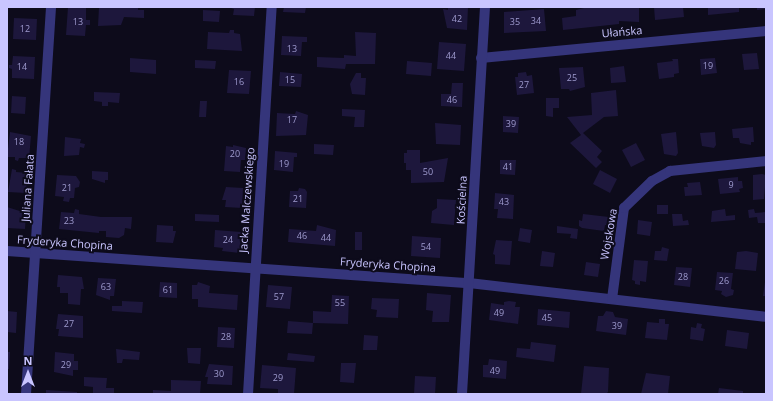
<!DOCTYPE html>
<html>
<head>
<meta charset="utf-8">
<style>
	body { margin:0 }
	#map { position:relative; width:773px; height:401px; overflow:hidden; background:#0d0b1b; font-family:"Open Sans",sans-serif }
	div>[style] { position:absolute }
	.building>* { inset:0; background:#1d173c }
	.street>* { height:10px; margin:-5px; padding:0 5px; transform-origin:5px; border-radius:5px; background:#35357b }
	span { translate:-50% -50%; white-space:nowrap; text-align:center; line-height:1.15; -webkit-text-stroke:4px #0d0b1b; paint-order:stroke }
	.number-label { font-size:9px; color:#9e9ace }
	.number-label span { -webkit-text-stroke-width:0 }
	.street-label { font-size:11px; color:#c9c5ff }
	.frame { position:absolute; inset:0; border:8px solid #c9c5ff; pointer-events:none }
	.north { position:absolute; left:8px; top:353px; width:40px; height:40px; -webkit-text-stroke:3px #0d0b1b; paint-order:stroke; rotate:0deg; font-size:11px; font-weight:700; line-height:16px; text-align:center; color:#c9c5ff }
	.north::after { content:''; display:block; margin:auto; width:14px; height:18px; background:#c9c5ff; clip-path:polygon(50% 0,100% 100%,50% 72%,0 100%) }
</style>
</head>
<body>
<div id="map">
	<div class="building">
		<div style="clip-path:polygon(68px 7px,86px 7px,86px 20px,90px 20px,90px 25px,86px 25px,85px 36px,66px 35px)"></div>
		<div style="clip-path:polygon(99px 7px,138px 7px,138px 10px,144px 10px,144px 18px,124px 17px,121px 25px,98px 26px)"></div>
		<div style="clip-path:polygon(228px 7px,255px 7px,254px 16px,233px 15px,234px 9px)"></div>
		<div style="clip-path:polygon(284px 7px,306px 7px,305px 13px,283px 12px)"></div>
		<div style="clip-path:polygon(448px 7px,468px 7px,467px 30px,447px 28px,443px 9px,448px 10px)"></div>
		<div style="clip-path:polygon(588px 7px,639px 7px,639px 22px,619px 21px,619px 24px,563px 30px,562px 18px,576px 16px,576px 10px)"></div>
		<div style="clip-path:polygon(654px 7px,683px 7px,684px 17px,655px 20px)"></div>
		<div style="clip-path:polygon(708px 7px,739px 7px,739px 12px,708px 15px)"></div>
		<div style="clip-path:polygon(757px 7px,766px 7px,766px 9px,757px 10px)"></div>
		<div style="clip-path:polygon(544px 9px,546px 31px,504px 33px,504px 12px)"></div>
		<div style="clip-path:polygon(203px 10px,220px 11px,219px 22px,203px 21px)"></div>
		<div style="clip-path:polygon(14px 18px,37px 19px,36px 40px,13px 39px)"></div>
		<div style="clip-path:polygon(230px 30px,234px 30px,234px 33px,240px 34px,242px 51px,207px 49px,208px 32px,229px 33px)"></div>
		<div style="clip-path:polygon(355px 32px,376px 33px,375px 64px,346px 64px,345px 69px,317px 67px,317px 57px,344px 58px,344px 55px,356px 56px)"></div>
		<div style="clip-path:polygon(282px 36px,307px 37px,307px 42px,302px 42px,301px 56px,281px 55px)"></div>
		<div style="clip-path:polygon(439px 42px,466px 44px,464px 71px,437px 69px)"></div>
		<div style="clip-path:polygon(757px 53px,759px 69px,744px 70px,742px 54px)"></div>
		<div style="clip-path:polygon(13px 56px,35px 57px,34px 79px,12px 78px,12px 69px,9px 68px,9px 65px,12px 65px)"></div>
		<div style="clip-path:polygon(130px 58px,156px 60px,156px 74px,130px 72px)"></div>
		<div style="clip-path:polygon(715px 58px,717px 73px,701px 75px,700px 59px)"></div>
		<div style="clip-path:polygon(672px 59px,678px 59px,679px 73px,674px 74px,674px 77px,659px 79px,657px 63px,673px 61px)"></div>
		<div style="clip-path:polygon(195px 60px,216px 61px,215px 69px,195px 68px)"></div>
		<div style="clip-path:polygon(407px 61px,432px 63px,431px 76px,406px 74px)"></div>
		<div style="clip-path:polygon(624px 66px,626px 82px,611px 83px,610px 68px)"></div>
		<div style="clip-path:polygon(583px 67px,585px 87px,570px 91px,569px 89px,561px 89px,559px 68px)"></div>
		<div style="clip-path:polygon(229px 70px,251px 71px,249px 94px,227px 93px)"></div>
		<div style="clip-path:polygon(280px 72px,302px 74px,301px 87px,279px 86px)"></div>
		<div style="clip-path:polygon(526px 72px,527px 76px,532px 75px,534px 93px,517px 95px,515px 77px,518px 77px,518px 73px)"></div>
		<div style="clip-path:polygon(356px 73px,361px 73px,361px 78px,366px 78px,365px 95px,352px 94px,350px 84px)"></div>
		<div style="clip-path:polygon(452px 83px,463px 83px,462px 107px,441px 106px,441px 94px,451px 94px)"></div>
		<div style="clip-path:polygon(616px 90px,618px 116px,604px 117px,583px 133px,602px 151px,597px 157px,602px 162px,596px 168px,570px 143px,581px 135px,567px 117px,592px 115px,591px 93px)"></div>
		<div style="clip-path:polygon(94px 92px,120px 93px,119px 103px,108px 102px,108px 106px,102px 106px,102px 102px,94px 101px)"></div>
		<div style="clip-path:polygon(12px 96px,26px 97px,25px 114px,11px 113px)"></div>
		<div style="clip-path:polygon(546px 98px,559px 98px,559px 108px,553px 108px,553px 117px,546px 116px)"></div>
		<div style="clip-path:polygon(200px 101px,207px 101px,206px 117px,199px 117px)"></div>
		<div style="clip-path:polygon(342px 109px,365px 110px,364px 127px,354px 127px,355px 117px,342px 116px)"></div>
		<div style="clip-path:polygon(296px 111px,308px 115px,306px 135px,276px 136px,277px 113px,295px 114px)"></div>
		<div style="clip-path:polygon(503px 116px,519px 117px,518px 133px,503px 132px)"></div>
		<div style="clip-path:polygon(435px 123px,461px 125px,460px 145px,436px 144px)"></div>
		<div style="clip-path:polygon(753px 127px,754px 142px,751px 142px,751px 145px,740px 143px,739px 138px,733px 138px,732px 129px)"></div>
		<div style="clip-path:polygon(10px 132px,31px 136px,29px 158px,19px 158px,18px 161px,15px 160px,15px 157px,7px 157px)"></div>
		<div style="clip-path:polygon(676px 132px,678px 153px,676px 156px,664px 154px,661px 134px)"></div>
		<div style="clip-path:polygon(715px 132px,716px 145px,714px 148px,702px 146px,700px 133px)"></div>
		<div style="clip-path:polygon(65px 137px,81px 139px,80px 143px,85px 144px,84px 148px,80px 147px,79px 155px,64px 156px)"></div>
		<div style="clip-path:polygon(636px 143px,645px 160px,631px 167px,622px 150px)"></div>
		<div style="clip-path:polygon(314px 144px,334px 145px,333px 155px,314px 154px)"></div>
		<div style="clip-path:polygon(233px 145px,246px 148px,245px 160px,241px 160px,240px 172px,224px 171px,226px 146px,233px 147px)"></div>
		<div style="clip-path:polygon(407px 150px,420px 150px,420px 163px,448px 158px,444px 182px,411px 183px,411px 170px,406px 170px,406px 163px,404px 163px,404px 153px,407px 153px)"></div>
		<div style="clip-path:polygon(275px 151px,297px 153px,297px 157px,294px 157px,293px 172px,274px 170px)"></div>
		<div style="clip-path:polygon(500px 160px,516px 160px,515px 175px,500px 174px)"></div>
		<div style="clip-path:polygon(12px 169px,16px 170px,16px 172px,28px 173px,26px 193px,8px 192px)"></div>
		<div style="clip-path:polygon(600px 170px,617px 179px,610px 193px,593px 184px)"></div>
		<div style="clip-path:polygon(92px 171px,108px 172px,108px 180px,105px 180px,105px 183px,92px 179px)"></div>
		<div style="clip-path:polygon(762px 174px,766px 175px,764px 199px,753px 200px,753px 175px)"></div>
		<div style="clip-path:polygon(57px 175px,76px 176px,80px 182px,79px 187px,75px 188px,74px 198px,70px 198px,69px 202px,63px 201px,64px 197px,55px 196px)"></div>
		<div style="clip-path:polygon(738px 177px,738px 181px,742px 181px,743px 188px,739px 189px,740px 192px,720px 194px,718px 179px)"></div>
		<div style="clip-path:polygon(700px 182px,702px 195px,685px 196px,684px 187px,688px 187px,687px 183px)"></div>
		<div style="clip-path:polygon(226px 187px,243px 188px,242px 208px,225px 207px,226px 200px,222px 200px)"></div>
		<div style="clip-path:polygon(299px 188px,305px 189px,307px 192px,306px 208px,289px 207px,290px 191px,298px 191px)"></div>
		<div style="clip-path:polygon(495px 193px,514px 195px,513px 219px,497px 218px,498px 209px,494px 209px)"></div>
		<div style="clip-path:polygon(437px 199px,456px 200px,454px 225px,431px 223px,432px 211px,437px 208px)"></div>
		<div style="clip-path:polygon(657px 205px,668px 205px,668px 214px,657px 214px)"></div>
		<div style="clip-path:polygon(7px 207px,26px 213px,25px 229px,7px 228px)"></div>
		<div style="clip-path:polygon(75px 209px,79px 210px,79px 214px,101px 217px,132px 217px,131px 229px,125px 228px,124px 235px,119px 238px,106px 237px,106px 231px,99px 231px,99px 233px,59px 229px,61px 212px,74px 213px)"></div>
		<div style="clip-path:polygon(725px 209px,726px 216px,735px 215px,735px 220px,711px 222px,712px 211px)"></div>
		<div style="clip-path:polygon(754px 209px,755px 213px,766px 212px,766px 223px,758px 223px,757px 217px,749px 218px,748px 210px)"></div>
		<div style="clip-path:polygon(195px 214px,219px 215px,219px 222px,195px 221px)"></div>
		<div style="clip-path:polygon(583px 214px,609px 217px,608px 225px,605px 225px,604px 231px,582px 228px,579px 226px,579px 220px,582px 221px)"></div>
		<div style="clip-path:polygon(672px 214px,682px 214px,683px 221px,688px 220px,689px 225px,673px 226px)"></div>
		<div style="clip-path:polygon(638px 220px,652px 222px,650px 236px,637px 234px)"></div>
		<div style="clip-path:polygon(157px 225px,173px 226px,173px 231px,176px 231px,173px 243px,156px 242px)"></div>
		<div style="clip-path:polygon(317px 225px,336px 230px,335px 246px,288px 242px,289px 229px,316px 231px)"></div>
		<div style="clip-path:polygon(557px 226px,578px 229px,577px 239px,570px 238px,571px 234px,557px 233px)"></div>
		<div style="clip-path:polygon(520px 228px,532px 230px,530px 243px,518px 241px)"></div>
		<div style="clip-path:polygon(215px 230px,241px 232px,240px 253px,222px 251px,223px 248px,214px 247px)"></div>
		<div style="clip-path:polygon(355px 232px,362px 232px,362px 250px,355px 250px)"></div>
		<div style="clip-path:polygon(412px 236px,441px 238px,440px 258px,411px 256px)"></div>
		<div style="clip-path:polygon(496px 240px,512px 241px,510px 265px,495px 264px,495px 255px,493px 254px)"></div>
		<div style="clip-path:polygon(662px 247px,669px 249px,667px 261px,654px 260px,655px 251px,661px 251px)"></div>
		<div style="clip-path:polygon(542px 251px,555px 253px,553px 267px,540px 266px)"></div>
		<div style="clip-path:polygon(746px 251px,758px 253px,756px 271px,735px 269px,737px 252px)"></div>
		<div style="clip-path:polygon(634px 260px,648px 261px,646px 282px,640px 281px,640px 285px,635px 284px,635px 281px,632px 280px)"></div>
		<div style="clip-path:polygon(586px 262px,600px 264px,598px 277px,584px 275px)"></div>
		<div style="clip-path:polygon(676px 267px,692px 268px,690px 287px,674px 285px)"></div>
		<div style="clip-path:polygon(717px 272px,733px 273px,731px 289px,734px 290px,733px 295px,726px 297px,721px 294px,722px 291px,715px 290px)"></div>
		<div style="clip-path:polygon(58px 275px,82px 277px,84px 289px,81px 289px,80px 305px,68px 304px,68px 293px,60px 293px,60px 287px,57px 287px)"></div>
		<div style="clip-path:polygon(98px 278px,116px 279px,114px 296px,110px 296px,110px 300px,96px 295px)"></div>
		<div style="clip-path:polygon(160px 282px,177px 283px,177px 298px,159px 297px)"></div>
		<div style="clip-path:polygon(198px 282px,210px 286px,209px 293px,238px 295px,237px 310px,198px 307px,198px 299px,192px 299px,192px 285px,197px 285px)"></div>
		<div style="clip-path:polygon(765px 282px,766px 282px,766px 296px,763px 296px)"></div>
		<div style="clip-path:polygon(268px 285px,292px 287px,290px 309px,266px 307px)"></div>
		<div style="clip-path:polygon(427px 293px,451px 295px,449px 322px,432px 322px,433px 311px,426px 310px)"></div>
		<div style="clip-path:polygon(332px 295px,349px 296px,348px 324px,313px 323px,313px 311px,331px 312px)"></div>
		<div style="clip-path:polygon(372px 298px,399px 299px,398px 318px,376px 317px,377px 310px,371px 309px)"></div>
		<div style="clip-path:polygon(122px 301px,143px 302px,142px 313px,112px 311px,112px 306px,122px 306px)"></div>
		<div style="clip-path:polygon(509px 301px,516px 302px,515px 307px,520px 307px,518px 324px,489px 320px,491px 303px,504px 305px,504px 302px)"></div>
		<div style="clip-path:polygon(538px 309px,570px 312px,569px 328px,537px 325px)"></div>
		<div style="clip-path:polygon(7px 311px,17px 312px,16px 333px,7px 332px)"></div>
		<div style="clip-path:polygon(606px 311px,613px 312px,615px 317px,628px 319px,626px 335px,596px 331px,598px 316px,603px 316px)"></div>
		<div style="clip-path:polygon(58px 314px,83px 316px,83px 338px,58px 336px,59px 329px,56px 329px)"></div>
		<div style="clip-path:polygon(659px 319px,665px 319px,665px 324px,669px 324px,667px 340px,645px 338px,647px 322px,659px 323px)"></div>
		<div style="clip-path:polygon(288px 321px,313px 323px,312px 334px,287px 333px)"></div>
		<div style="clip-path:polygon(697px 323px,702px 324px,701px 328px,705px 329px,703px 341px,690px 339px,691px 327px,696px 328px)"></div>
		<div style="clip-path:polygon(218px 327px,235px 328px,234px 348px,217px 347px)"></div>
		<div style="clip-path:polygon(727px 330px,749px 333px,747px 349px,725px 346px)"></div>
		<div style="clip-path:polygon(364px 335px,378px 336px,377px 350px,363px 350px)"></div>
		<div style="clip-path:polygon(531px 342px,556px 345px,554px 362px,516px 357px,517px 348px,530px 349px)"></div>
		<div style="clip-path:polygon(187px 348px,201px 348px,200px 364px,188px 363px)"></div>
		<div style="clip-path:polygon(116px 349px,140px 352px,139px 360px,123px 359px,122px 363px,117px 363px)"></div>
		<div style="clip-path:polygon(7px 352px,10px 352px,9px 369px,7px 369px)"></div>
		<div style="clip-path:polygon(55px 352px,74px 354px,74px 361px,78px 361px,78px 370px,73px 370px,73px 376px,54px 372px)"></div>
		<div style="clip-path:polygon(288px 353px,315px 356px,314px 362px,287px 360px)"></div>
		<div style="clip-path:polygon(489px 359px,507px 361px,506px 379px,483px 377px,483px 365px,488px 365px)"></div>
		<div style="clip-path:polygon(341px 363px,356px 363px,354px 383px,340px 382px)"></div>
		<div style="clip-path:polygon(209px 364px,233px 366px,232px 385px,207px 384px,208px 377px,205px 377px)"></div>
		<div style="clip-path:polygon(262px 365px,296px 368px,294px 394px,278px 394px,278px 389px,260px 388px)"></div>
		<div style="clip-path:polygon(584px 366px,609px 368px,608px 392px,606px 394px,581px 394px)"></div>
		<div style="clip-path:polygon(646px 373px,670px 376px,668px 394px,641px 394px)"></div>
		<div style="clip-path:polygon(415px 376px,436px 377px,435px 394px,414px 394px)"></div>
		<div style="clip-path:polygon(84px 377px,107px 378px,106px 388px,114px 388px,114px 394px,93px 394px,93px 387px,84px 386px)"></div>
		<div style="clip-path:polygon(171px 380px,201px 381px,200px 394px,153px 394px,153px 390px,171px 391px)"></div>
		<div style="clip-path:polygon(719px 388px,743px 391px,743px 394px,718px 394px)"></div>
		<div style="clip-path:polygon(46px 390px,77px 392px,77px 394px,46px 394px)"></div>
	</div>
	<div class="street">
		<div style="left:481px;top:58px;width:286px;rotate:-5.4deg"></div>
		<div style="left:7px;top:251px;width:463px;rotate:4deg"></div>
		<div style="left:469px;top:283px;width:299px;rotate:6.5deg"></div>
		<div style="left:612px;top:299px;width:92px;rotate:-82.5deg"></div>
		<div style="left:624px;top:208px;width:39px;rotate:-44deg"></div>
		<div style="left:652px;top:181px;width:21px;rotate:-29deg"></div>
		<div style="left:670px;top:171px;width:97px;rotate:-5.9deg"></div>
		<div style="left:26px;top:394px;width:388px;rotate:-86.3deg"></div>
		<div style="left:248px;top:394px;width:388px;rotate:-86.5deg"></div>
		<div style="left:462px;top:394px;width:388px;rotate:-86.6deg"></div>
	</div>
	<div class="number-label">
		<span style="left:457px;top:19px">42</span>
		<span style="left:536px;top:21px">34</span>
		<span style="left:78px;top:22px">13</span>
		<span style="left:515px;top:22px">35</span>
		<span style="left:25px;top:29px">12</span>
		<span style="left:292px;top:49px">13</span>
		<span style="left:451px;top:56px">44</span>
		<span style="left:708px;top:66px">19</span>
		<span style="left:22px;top:67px">14</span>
		<span style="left:572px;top:78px">25</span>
		<span style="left:290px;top:80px">15</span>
		<span style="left:239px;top:82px">16</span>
		<span style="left:524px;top:85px">27</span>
		<span style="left:452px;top:100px">46</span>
		<span style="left:292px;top:120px">17</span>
		<span style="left:511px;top:124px">39</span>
		<span style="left:19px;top:142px">18</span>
		<span style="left:235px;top:154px">20</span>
		<span style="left:284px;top:164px">19</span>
		<span style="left:508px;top:167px">41</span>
		<span style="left:428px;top:172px">50</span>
		<span style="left:731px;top:185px">9</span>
		<span style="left:67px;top:188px">21</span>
		<span style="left:298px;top:199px">21</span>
		<span style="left:504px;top:202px">43</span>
		<span style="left:69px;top:221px">23</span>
		<span style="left:302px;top:236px">46</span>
		<span style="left:326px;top:238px">44</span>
		<span style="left:228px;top:240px">24</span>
		<span style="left:426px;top:247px">54</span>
		<span style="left:683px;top:277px">28</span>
		<span style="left:724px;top:281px">26</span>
		<span style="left:106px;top:287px">63</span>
		<span style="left:168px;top:290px">61</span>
		<span style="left:279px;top:297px">57</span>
		<span style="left:340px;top:303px">55</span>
		<span style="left:499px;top:313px">49</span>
		<span style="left:547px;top:318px">45</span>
		<span style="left:69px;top:324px">27</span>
		<span style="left:617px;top:326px">39</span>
		<span style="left:226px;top:337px">28</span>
		<span style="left:66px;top:365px">29</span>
		<span style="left:495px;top:371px">49</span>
		<span style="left:219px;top:374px">30</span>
		<span style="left:278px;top:378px">29</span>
	</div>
	<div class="street-label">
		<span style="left:622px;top:32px;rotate:-5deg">Ułańska</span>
		<span style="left:28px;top:188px;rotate:-86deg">Juliana Fałata</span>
		<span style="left:247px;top:200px;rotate:-86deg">Jacka Malczewskiego</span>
		<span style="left:462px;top:200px;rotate:-87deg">Kościelna</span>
		<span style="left:609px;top:234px;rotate:-80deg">Wojskowa</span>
		<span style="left:65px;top:243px;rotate:4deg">Fryderyka Chopina</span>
		<span style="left:388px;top:265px;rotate:4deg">Fryderyka Chopina</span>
	</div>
	<div class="frame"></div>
	<div class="north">N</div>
</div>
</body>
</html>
